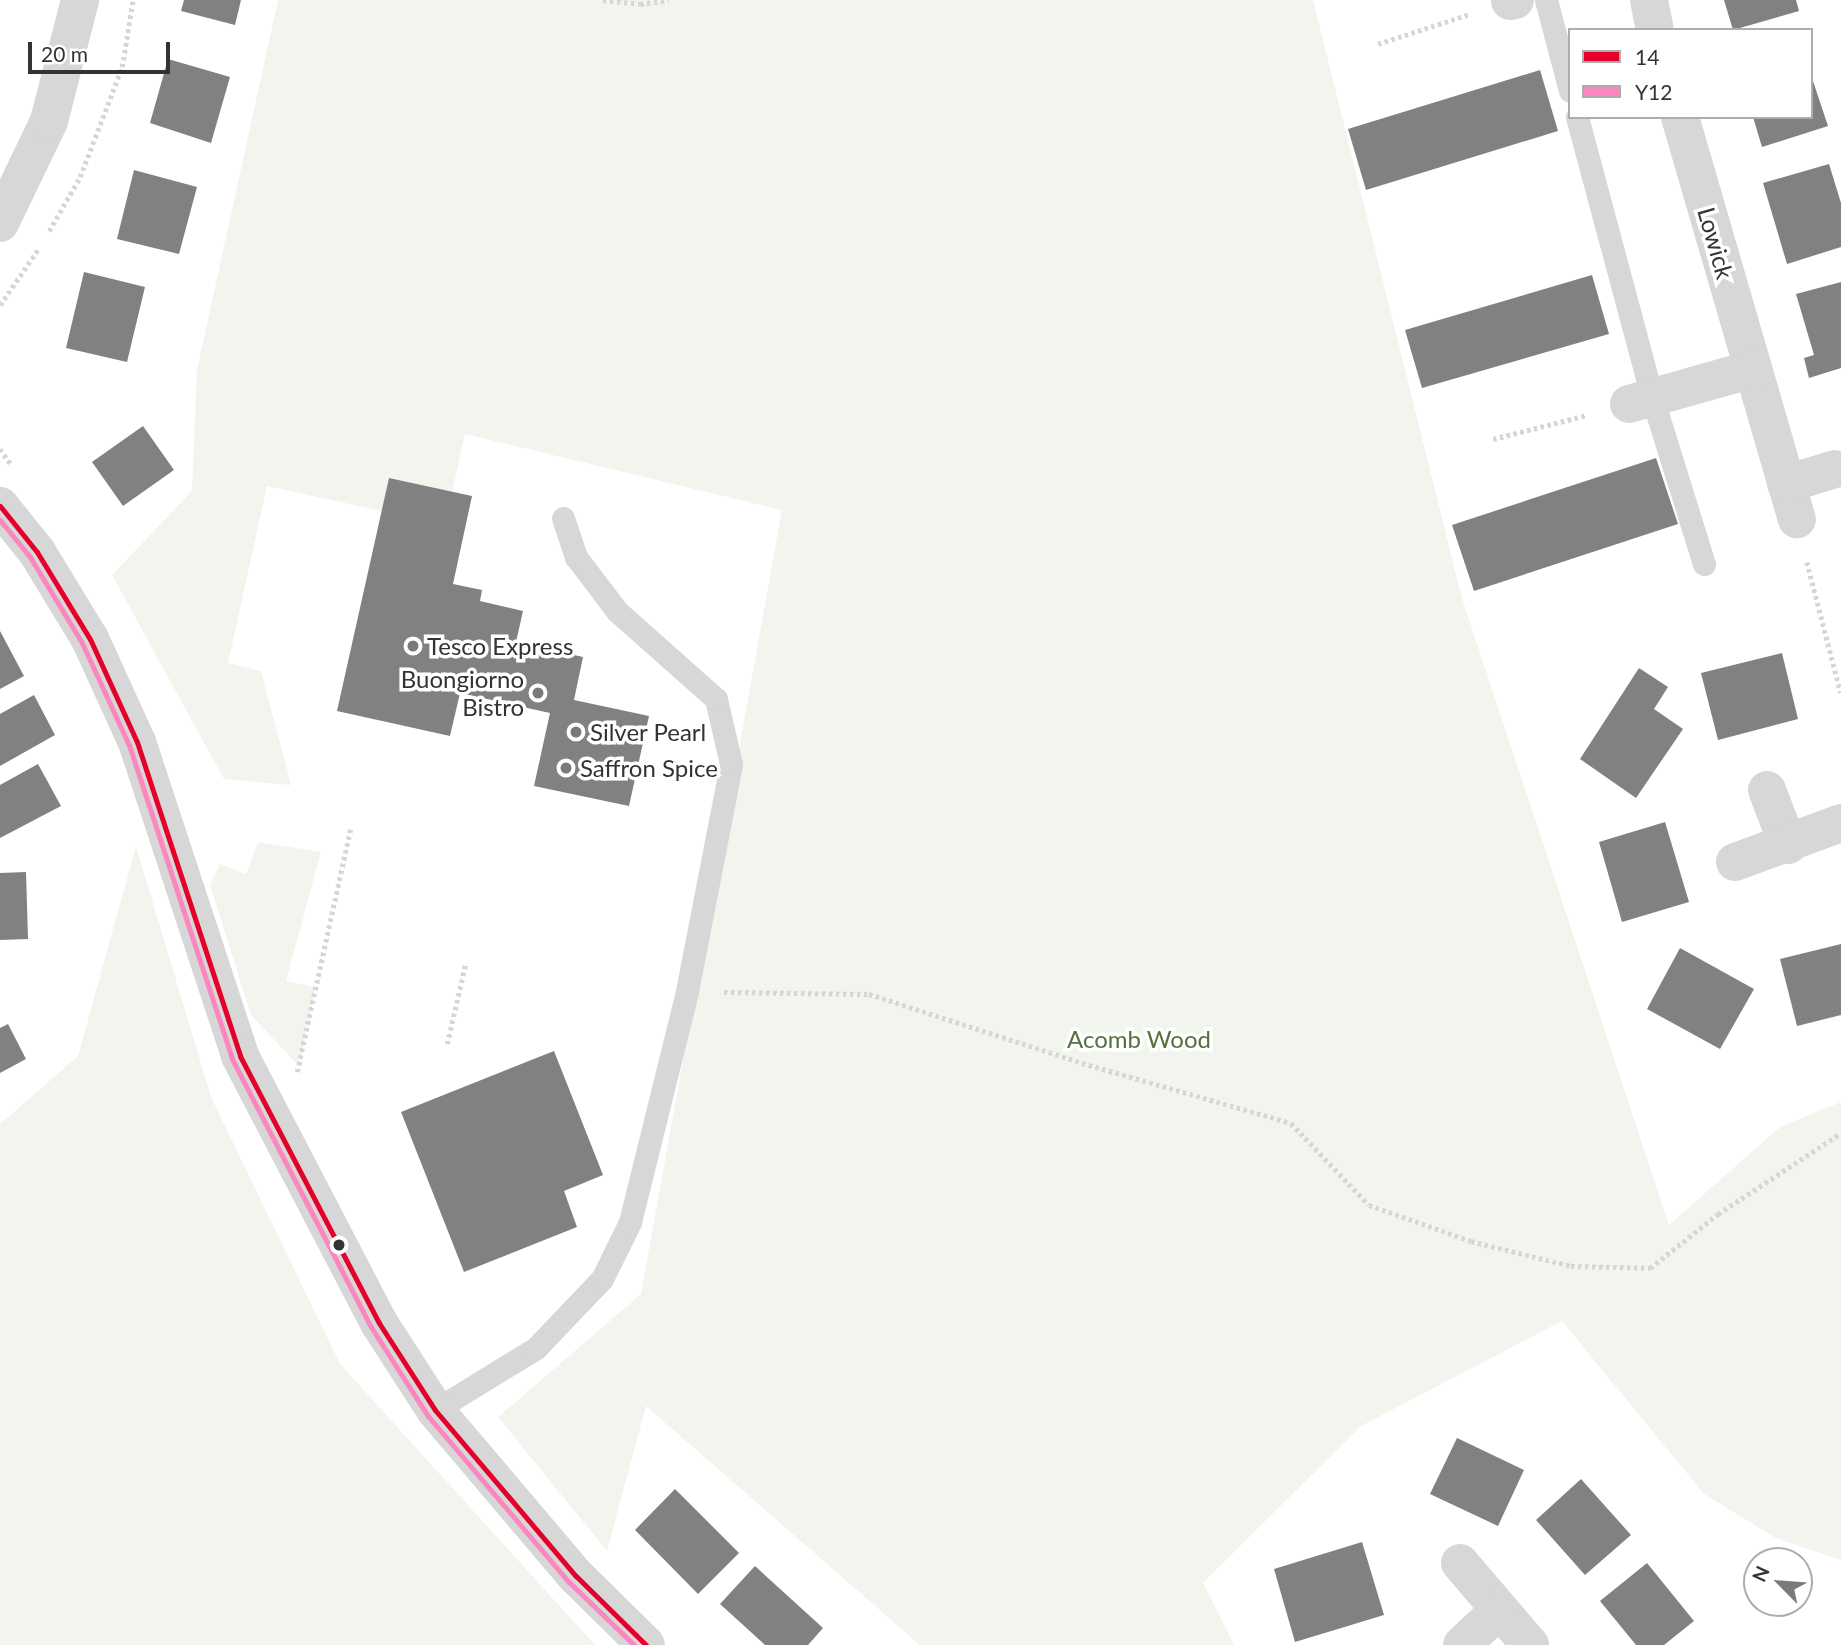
<!DOCTYPE html>
<html>
<head>
<meta charset="utf-8">
<style>
	body { margin:0 }
	#map { position:relative; width:1841px; height:1645px; overflow:hidden; background:#fff; font-family:Lato,sans-serif }
	div>[style] { position:absolute }
	.green>* { inset:0; background:#f1f5ed }
	.building>* { inset:0; background:#818181 }
	.path>* { height:4.5px; margin-top:-2.25px; transform-origin:0; background:repeating-linear-gradient(90deg,#d6d6d6 0 3.5px,transparent 0 7px) }
	.lane>* { height:23px; margin:-11.5px; padding:0 11.5px; transform-origin:11.5px; border-radius:11.5px; background:#d7d7d7 }
	.street>* { height:38px; margin:-19px; padding:0 19px; transform-origin:19px; border-radius:19px; background:#d7d7d7 }
	.bus-1>* { height:5px; margin:-2.5px; padding:0 2.5px; transform-origin:2.5px; border-radius:2.5px; background:#e4002b }
	.bus-2>* { height:5px; margin:-2.5px; padding:0 2.5px; transform-origin:2.5px; border-radius:2.5px; background:#fc87bf }
	.dots>* { width:19px; height:19px; translate:-50% -50%; box-sizing:border-box; border:4px solid #fff; border-radius:50% }
	span { translate:-50% -50%; white-space:nowrap; text-align:center; line-height:1.15; -webkit-text-stroke:7px #fff; paint-order:stroke }
	.street-label { font-size:24px; color:#333 }
	.poi-label { font-size:24px; color:#333 }
	.left { translate:0 -50%; text-align:left }
	.right { translate:-100% -50%; text-align:right }
	.park-label { font-size:24px; color:#56703f }
	.legend { position:absolute; left:1568px; top:28px; width:245px; height:91px; box-sizing:border-box; background:#fff; border:2px solid #adadad; margin:0; padding:9px 12px; list-style:none; font-size:21px; color:#333 }
	.legend li { display:flex; align-items:center; gap:14px; height:35px }
	.legend b { width:35px; border:2px solid #adadad }
	.north { position:absolute; left:1743px; top:1547px; width:70px; height:70px; box-sizing:border-box; background:#fff; border:2px solid #adadad; border-radius:50%; rotate:295deg; font-size:19px; font-weight:700; line-height:28px; text-align:center; color:#333 }
	.north::after { content:''; display:block; margin:auto; width:24px; height:32px; background:#7a7a7a; clip-path:polygon(50% 0,100% 100%,50% 72%,0 100%) }
	.scale { position:absolute; left:28px; top:42px; width:142px; height:32px; box-sizing:border-box; border:4px solid #333; border-top:0; padding-left:9px; font-size:21px; line-height:24px; white-space:nowrap; color:#333; -webkit-text-stroke:5px #fff; paint-order:stroke }
</style>
</head>
<body>
<div id="map">
	<div class="green">
		<div style="clip-path:polygon(278px 0,1313px 0,1461px 595px,1669px 1225px,1780px 1127px,1841px 1102px,1841px 1560px,1776px 1538px,1704px 1494px,1562px 1321px,1361px 1426px,1203px 1583px,1234px 1645px,920px 1645px,646px 1406px,607px 1551px,498px 1417px,641px 1294px,782px 510px,465px 434px,452px 492px,389px 478px,382px 511px,267px 486px,228px 663px,261px 671px,291px 785px,224px 779px,112px 575px,192px 491px,197px 370px)"></div>
		<div style="clip-path:polygon(258px 842px,321px 852px,286px 981px,316px 987px,299px 1066px,251px 1015px,210px 885px,220px 864px,246px 874px)"></div>
		<div style="clip-path:polygon(136px 846px,211px 1097px,340px 1364px,595px 1645px,0 1645px,0 1124px,78px 1056px)"></div>
	</div>
	<div class="building">
		<div style="clip-path:polygon(184px 0,241px 0,235px 25px,181px 11px)"></div>
		<div style="clip-path:polygon(1724px 0,1796px 0,1799px 11px,1733px 30px)"></div>
		<div style="clip-path:polygon(168px 59px,230px 77px,211px 143px,150px 123px)"></div>
		<div style="clip-path:polygon(1540px 70px,1558px 131px,1366px 190px,1348px 129px)"></div>
		<div style="clip-path:polygon(1811px 75px,1828px 126px,1762px 147px,1753px 117px,1811px 117px)"></div>
		<div style="clip-path:polygon(1829px 164px,1841px 203px,1841px 247px,1787px 264px,1763px 183px)"></div>
		<div style="clip-path:polygon(134px 170px,197px 187px,179px 254px,117px 239px)"></div>
		<div style="clip-path:polygon(84px 272px,145px 287px,127px 362px,66px 348px)"></div>
		<div style="clip-path:polygon(1592px 275px,1609px 334px,1422px 388px,1405px 330px)"></div>
		<div style="clip-path:polygon(1841px 282px,1841px 368px,1809px 378px,1804px 358px,1814px 355px,1796px 294px)"></div>
		<div style="clip-path:polygon(143px 426px,174px 470px,123px 506px,92px 462px)"></div>
		<div style="clip-path:polygon(1656px 458px,1678px 524px,1474px 591px,1452px 525px)"></div>
		<div style="clip-path:polygon(389px 478px,472px 496px,453px 584px,482px 590px,480px 601px,523px 611px,516px 642px,583px 657px,574px 700px,649px 716px,629px 806px,534px 786px,550px 713px,460px 693px,450px 736px,337px 711px)"></div>
		<div style="clip-path:polygon(0 631px,24px 676px,0 689px)"></div>
		<div style="clip-path:polygon(1782px 653px,1798px 719px,1718px 740px,1701px 673px)"></div>
		<div style="clip-path:polygon(1639px 668px,1668px 687px,1654px 709px,1683px 729px,1636px 798px,1580px 759px)"></div>
		<div style="clip-path:polygon(34px 695px,55px 735px,0 766px,0 714px)"></div>
		<div style="clip-path:polygon(38px 764px,61px 806px,0 838px,0 785px)"></div>
		<div style="clip-path:polygon(1665px 822px,1689px 902px,1622px 922px,1599px 842px)"></div>
		<div style="clip-path:polygon(26px 872px,28px 939px,0 940px,0 873px)"></div>
		<div style="clip-path:polygon(1841px 944px,1841px 1015px,1797px 1026px,1780px 959px)"></div>
		<div style="clip-path:polygon(1680px 948px,1754px 989px,1720px 1049px,1647px 1009px)"></div>
		<div style="clip-path:polygon(8px 1024px,26px 1059px,0 1073px,0 1028px)"></div>
		<div style="clip-path:polygon(554px 1051px,603px 1175px,564px 1191px,577px 1227px,464px 1272px,401px 1112px)"></div>
		<div style="clip-path:polygon(1457px 1438px,1524px 1470px,1498px 1526px,1430px 1494px)"></div>
		<div style="clip-path:polygon(1581px 1479px,1631px 1535px,1585px 1575px,1536px 1520px)"></div>
		<div style="clip-path:polygon(675px 1489px,739px 1553px,698px 1594px,635px 1530px)"></div>
		<div style="clip-path:polygon(1362px 1542px,1384px 1615px,1295px 1642px,1274px 1569px)"></div>
		<div style="clip-path:polygon(1647px 1563px,1694px 1621px,1664px 1645px,1636px 1645px,1600px 1601px)"></div>
		<div style="clip-path:polygon(755px 1566px,823px 1628px,808px 1645px,765px 1645px,720px 1604px)"></div>
	</div>
	<div class="path">
		<div style="left:603px;top:0;width:37px;rotate:6deg"></div>
		<div style="left:640px;top:4px;width:29px;rotate:-8deg"></div>
		<div style="left:1378px;top:44px;width:96px;rotate:-18.2deg"></div>
		<div style="left:49px;top:231px;width:62px;rotate:-60.1deg"></div>
		<div style="left:80px;top:177px;width:118px;rotate:-69.1deg"></div>
		<div style="left:122px;top:67px;width:68px;rotate:-80.7deg"></div>
		<div style="left:0;top:305px;width:69px;rotate:-55.6deg"></div>
		<div style="left:1493px;top:439px;width:97px;rotate:-14.3deg"></div>
		<div style="left:0;top:449px;width:19px;rotate:54deg"></div>
		<div style="left:1807px;top:562px;width:135px;rotate:75.5deg"></div>
		<div style="left:724px;top:992px;width:145px;rotate:0.8deg"></div>
		<div style="left:869px;top:994px;width:224px;rotate:17.9deg"></div>
		<div style="left:1082px;top:1063px;width:217px;rotate:16deg"></div>
		<div style="left:1291px;top:1123px;width:113px;rotate:46.4deg"></div>
		<div style="left:1369px;top:1205px;width:108px;rotate:19.4deg"></div>
		<div style="left:1471px;top:1241px;width:103px;rotate:14deg"></div>
		<div style="left:1571px;top:1266px;width:79px;rotate:1.5deg"></div>
		<div style="left:1650px;top:1268px;width:87px;rotate:-38.5deg"></div>
		<div style="left:1718px;top:1214px;width:147px;rotate:-33.4deg"></div>
		<div style="left:447px;top:1044px;width:84px;rotate:-77deg"></div>
		<div style="left:297px;top:1072px;width:251px;rotate:-77.6deg"></div>
	</div>
	<div class="lane">
		<div style="left:1546px;top:0;width:94px;rotate:75.2deg"></div>
		<div style="left:1577px;top:117px;width:290px;rotate:75deg"></div>
		<div style="left:1652px;top:397px;width:175px;rotate:72.7deg"></div>
		<div style="left:435px;top:1410px;width:119px;rotate:-31.5deg"></div>
		<div style="left:536px;top:1348px;width:95px;rotate:-46.3deg"></div>
		<div style="left:602px;top:1279px;width:64px;rotate:-63.8deg"></div>
		<div style="left:630px;top:1222px;width:238px;rotate:-76.1deg"></div>
		<div style="left:687px;top:991px;width:231px;rotate:-79deg"></div>
		<div style="left:731px;top:764px;width:67px;rotate:-103deg"></div>
		<div style="left:716px;top:699px;width:132px;rotate:-138.4deg"></div>
		<div style="left:617px;top:611px;width:68px;rotate:-127.2deg"></div>
		<div style="left:576px;top:557px;width:41px;rotate:-108.4deg"></div>
	</div>
	<div class="street">
		<div style="left:1649px;top:0;width:31px;rotate:79deg"></div>
		<div style="left:1510px;top:1px;width:5px;rotate:-11deg"></div>
		<div style="left:1680px;top:117px;width:419px;rotate:73.8deg"></div>
		<div style="left:0;top:223px;width:113px;rotate:-64.3deg"></div>
		<div style="left:49px;top:121px;width:125px;rotate:-75.6deg"></div>
		<div style="left:1629px;top:404px;width:129px;rotate:-15.8deg"></div>
		<div style="left:1786px;top:484px;width:51px;rotate:-17deg"></div>
		<div style="left:0;top:506px;width:59px;rotate:51.2deg"></div>
		<div style="left:37px;top:552px;width:102px;rotate:58.7deg"></div>
		<div style="left:90px;top:639px;width:113px;rotate:65.5deg"></div>
		<div style="left:137px;top:742px;width:330px;rotate:71.8deg"></div>
		<div style="left:240px;top:1056px;width:301px;rotate:62.5deg"></div>
		<div style="left:379px;top:1323px;width:103px;rotate:57.2deg"></div>
		<div style="left:435px;top:1410px;width:218px;rotate:49.7deg"></div>
		<div style="left:576px;top:1576px;width:98px;rotate:44.6deg"></div>
		<div style="left:1767px;top:790px;width:59px;rotate:69.1deg"></div>
		<div style="left:1735px;top:862px;width:113px;rotate:-20.2deg"></div>
		<div style="left:1460px;top:1563px;width:108px;rotate:49.5deg"></div>
		<div style="left:1462px;top:1645px;width:51px;rotate:-43.4deg"></div>
	</div>
	<div class="bus-1">
		<div style="left:0;top:506px;width:59px;rotate:51.2deg"></div>
		<div style="left:37px;top:552px;width:102px;rotate:58.7deg"></div>
		<div style="left:90px;top:639px;width:113px;rotate:65.5deg"></div>
		<div style="left:137px;top:742px;width:330px;rotate:71.8deg"></div>
		<div style="left:240px;top:1056px;width:301px;rotate:62.5deg"></div>
		<div style="left:379px;top:1323px;width:103px;rotate:57.2deg"></div>
		<div style="left:435px;top:1410px;width:218px;rotate:49.7deg"></div>
		<div style="left:576px;top:1576px;width:98px;rotate:44.6deg"></div>
	</div>
	<div class="bus-2">
		<div style="left:0;top:520px;width:48px;rotate:51deg"></div>
		<div style="left:30px;top:557px;width:100px;rotate:58.8deg"></div>
		<div style="left:82px;top:643px;width:112px;rotate:65.3deg"></div>
		<div style="left:129px;top:745px;width:330px;rotate:71.8deg"></div>
		<div style="left:232px;top:1059px;width:302px;rotate:62.6deg"></div>
		<div style="left:371px;top:1327px;width:106px;rotate:57.4deg"></div>
		<div style="left:428px;top:1416px;width:218px;rotate:49.7deg"></div>
		<div style="left:569px;top:1582px;width:91px;rotate:44.1deg"></div>
	</div>
	<div class="dots">
		<div style="left:413px;top:646px;background:#7a7a7a"></div>
		<div style="left:538px;top:693px;background:#7a7a7a"></div>
		<div style="left:576px;top:732px;background:#7a7a7a"></div>
		<div style="left:566px;top:768px;background:#7a7a7a"></div>
		<div style="left:339px;top:1245px;background:#333"></div>
	</div>
	<div class="street-label">
		<span style="left:1716px;top:243px;rotate:74deg">Lowick</span>
	</div>
	<div class="poi-label">
		<span class="left" style="left:427px;top:646px">Tesco Express</span>
		<span class="right" style="left:524px;top:693px">Buongiorno<br>Bistro</span>
		<span class="left" style="left:590px;top:732px">Silver Pearl</span>
		<span class="left" style="left:580px;top:768px">Saffron Spice</span>
	</div>
	<div class="park-label">
		<span style="left:1139px;top:1039px">Acomb Wood</span>
	</div>
	<ul class="legend">
	<li><b style="height:9px;background:#e4002b"></b>14</li>
	<li><b style="height:9px;background:#fc87bf"></b>Y12</li>
	</ul>
	<div class="north">N</div>
	<div class="scale">20 m</div>
</div>
</body>
</html>
